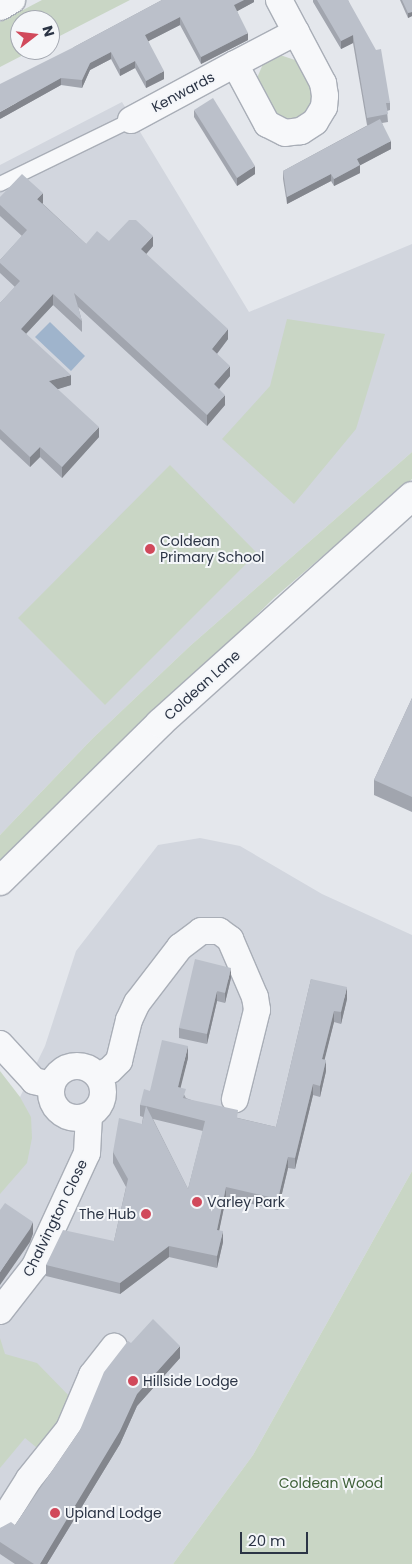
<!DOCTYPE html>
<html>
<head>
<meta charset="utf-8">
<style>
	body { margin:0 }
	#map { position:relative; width:412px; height:1564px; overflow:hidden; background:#e4e7ec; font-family:Poppins,sans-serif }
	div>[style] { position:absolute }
	.built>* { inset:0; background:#d2d6de }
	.green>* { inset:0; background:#c9d6c5 }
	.water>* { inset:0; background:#9fb4cc }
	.roads { filter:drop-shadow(1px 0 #a9aeb7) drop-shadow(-1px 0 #a9aeb7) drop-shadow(0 1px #a9aeb7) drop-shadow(0 -1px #a9aeb7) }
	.service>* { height:14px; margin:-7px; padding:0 7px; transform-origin:7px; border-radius:7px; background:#f7f8fa }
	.minor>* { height:26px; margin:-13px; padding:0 13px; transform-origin:13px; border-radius:13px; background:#f7f8fa }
	.minor>.ring { margin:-13px; padding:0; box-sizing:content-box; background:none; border:26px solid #f7f8fa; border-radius:50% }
	.tertiary>* { height:28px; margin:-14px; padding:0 14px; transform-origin:14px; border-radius:14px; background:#f7f8fa }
	.wall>* { inset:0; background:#a1a5ae }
	.shaded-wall>* { inset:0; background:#83868d }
	.building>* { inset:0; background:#bbc0ca }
	.dots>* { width:14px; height:14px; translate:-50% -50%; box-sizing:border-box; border:2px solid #f4f6f9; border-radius:50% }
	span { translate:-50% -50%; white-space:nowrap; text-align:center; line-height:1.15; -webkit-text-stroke:4px #f4f6f9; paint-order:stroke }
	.street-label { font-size:14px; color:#2b3445 }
	.poi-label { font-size:14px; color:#2b3445 }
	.left { translate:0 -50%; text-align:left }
	.right { translate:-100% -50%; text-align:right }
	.park-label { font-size:14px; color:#3f6138 }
	.north { position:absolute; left:10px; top:10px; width:50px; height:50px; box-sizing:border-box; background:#f4f6f9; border:1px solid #a4a8b1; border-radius:50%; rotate:74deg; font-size:14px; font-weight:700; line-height:20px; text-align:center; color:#2b3445 }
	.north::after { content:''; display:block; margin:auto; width:18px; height:22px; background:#d1495b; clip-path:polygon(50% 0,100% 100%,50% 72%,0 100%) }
	.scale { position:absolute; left:240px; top:1532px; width:68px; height:22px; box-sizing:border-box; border:2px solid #2b3445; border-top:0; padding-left:6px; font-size:15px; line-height:18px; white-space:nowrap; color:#2b3445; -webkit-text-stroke:4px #f4f6f9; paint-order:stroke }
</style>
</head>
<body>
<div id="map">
	<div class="built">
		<div style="clip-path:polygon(122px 102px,249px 312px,412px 244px,412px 452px,190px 646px,92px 739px,0 835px,0 165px)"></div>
		<div style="clip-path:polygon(200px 838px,240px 846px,322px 894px,412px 935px,412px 1171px,253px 1455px,173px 1564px,0 1564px,0 1129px,20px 1097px,45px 1046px,76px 951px,158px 845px)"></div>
	</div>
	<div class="green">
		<div style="clip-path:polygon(42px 0,130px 0,50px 41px,50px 20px,20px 20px,20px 50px,33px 50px,0 67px,0 22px)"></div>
		<div style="clip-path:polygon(280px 55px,298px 61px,316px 91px,307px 118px,280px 121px,257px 78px,263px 64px)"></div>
		<div style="clip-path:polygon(287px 319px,385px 334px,356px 429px,294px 504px,222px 439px,270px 386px)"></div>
		<div style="clip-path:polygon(412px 452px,412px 479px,274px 598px,0 869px,0 835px,92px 739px,190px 646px)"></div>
		<div style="clip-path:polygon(170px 465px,257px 553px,105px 705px,18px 618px)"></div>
		<div style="clip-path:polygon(0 1071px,20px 1097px,31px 1117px,32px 1138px,27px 1163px,0 1194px)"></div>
		<div style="clip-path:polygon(412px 1171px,412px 1564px,173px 1564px,253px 1455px)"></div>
		<div style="clip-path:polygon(0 1338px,5px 1354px,37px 1363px,73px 1400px,42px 1452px,25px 1438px,0 1468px)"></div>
	</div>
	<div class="water">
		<div style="clip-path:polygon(50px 322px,85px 356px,71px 371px,35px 337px)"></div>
	</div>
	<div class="roads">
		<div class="service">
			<div style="left:0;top:184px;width:146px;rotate:-26deg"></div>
		</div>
		<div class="minor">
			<div style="left:279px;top:0;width:36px;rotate:62deg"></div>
			<div style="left:296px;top:32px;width:58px;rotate:62.1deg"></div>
			<div style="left:323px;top:83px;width:13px;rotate:81deg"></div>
			<div style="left:325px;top:96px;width:11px;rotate:95deg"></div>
			<div style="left:324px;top:107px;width:17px;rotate:121deg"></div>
			<div style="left:315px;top:122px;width:17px;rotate:147deg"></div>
			<div style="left:301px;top:131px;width:16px;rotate:173deg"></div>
			<div style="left:285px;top:133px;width:20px;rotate:-153deg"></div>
			<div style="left:267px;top:124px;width:68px;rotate:-118.1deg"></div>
			<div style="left:235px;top:64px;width:69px;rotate:-27.7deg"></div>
			<div style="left:0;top:7px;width:14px;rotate:-30deg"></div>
			<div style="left:131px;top:120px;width:118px;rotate:-28.3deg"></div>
			<div style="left:0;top:1044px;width:50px;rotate:47.4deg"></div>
			<div style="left:34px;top:1081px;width:18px;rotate:13deg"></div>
			<div class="ring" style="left:51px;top:1066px;width:26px;height:26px"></div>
			<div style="left:98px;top:1076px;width:13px;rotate:-27deg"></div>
			<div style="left:110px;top:1070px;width:13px;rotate:-45deg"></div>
			<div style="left:119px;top:1061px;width:42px;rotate:-76.3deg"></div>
			<div style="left:129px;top:1020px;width:19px;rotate:-65deg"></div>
			<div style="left:137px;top:1003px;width:71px;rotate:-52.5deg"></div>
			<div style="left:180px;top:947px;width:26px;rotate:-37deg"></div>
			<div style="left:201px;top:931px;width:18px"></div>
			<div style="left:219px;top:931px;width:14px;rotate:36deg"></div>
			<div style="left:230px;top:939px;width:63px;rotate:66.7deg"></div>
			<div style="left:255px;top:997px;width:13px;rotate:81deg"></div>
			<div style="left:257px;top:1010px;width:92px;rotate:103.9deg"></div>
			<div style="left:0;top:1311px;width:57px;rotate:-52.1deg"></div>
			<div style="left:35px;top:1266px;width:124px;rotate:-65.3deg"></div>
			<div style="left:87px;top:1153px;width:37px;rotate:-87deg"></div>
			<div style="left:0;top:1525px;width:54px;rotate:-57.8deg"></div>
			<div style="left:29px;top:1479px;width:64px;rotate:-51.3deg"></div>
			<div style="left:69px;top:1429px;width:59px;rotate:-66.9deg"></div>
			<div style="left:92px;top:1375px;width:36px;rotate:-52deg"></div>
		</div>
		<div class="tertiary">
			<div style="left:0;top:881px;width:225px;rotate:-44.6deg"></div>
			<div style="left:160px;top:723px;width:339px;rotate:-42deg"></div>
		</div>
	</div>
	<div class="wall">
		<div style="clip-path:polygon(162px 0,254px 0,254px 2px,237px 11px,248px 40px,201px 64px,180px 25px,148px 41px,164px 79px,146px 88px,135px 68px,120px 76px,111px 59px,90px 70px,82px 88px,61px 85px,0 119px,74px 47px)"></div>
		<div style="clip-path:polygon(313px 0,348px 0,390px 103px,390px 110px,387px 111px,388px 122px,382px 123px,391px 149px,360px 165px,360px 173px,334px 186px,331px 181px,287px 204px,283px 179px,283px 171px,368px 125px,367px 125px,353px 43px,341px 49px,313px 2px)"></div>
		<div style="clip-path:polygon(400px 0,412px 0,412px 16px,408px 18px)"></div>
		<div style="clip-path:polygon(194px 110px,255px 174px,237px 186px,194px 117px)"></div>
		<div style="clip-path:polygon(0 197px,43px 203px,42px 203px,86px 244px,109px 241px,153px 246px,146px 254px,228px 339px,217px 354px,230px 376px,219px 389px,225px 405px,207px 426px,78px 307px,82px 321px,82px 332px,53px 305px,26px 334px,71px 385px,57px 389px,99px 437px,62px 478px,40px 457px,30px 467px,0 439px,0 303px,15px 287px,0 273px,0 260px,22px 236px,0 216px)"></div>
		<div style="clip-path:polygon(412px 698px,412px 812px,374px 795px,374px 780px)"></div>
		<div style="clip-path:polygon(231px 978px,225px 1003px,217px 1001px,207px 1044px,179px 1038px,179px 1028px)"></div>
		<div style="clip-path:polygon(evenodd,311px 979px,347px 999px,341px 1024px,334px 1022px,324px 1060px,326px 1071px,320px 1097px,313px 1095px,295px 1169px,288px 1168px,278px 1210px,226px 1198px,219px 1230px,223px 1242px,217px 1268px,169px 1257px,120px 1294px,46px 1276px,46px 1265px,114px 1241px,126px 1187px,113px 1163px,113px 1152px,142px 1124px,143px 1117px,140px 1116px,140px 1105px,150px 1091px,188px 1058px,180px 1087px,186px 1098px,238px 1118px,276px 1127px,311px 979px,153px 1119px,203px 1131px,188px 1189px,153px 1119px)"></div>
		<div style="clip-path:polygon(131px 1343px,180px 1358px,137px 1406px,120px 1444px,47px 1564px,15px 1564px,0 1554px,0 1528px,15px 1525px,80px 1430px)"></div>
	</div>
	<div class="shaded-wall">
		<div style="clip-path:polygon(244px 0,254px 0,254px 2px,234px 13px,234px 5px)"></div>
		<div style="clip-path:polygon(412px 12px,412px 16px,408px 18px,408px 13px)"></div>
		<div style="clip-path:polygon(180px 17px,180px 25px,145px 43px,145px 35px)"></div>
		<div style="clip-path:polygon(248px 33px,248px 40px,201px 64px,201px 57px)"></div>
		<div style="clip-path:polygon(353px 35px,353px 43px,341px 49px,341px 41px)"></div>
		<div style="clip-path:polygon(111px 52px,111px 59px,90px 70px,82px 88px,82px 80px,90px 63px)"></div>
		<div style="clip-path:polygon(135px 61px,135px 68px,120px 76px,120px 69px)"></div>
		<div style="clip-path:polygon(164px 71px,164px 79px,146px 88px,146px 81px)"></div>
		<div style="clip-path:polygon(61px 78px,61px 85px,0 119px,0 112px)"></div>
		<div style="clip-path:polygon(391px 141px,391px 149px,357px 167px,357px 159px)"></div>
		<div style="clip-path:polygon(360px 165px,360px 173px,334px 186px,334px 179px)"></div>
		<div style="clip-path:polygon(255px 166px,255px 174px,237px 186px,237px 178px)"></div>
		<div style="clip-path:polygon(331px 174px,331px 181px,287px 204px,287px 197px)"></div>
		<div style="clip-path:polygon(43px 193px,43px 203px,37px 209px,37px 199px)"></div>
		<div style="clip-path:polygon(153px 236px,153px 246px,141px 260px,141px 249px)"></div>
		<div style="clip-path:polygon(53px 294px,53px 305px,21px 339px,21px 329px)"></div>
		<div style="clip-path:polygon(228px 329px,228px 339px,212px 360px,212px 349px)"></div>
		<div style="clip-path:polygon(230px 366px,230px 376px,214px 395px,214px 384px)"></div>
		<div style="clip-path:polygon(71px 375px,71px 385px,49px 392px,49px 381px)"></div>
		<div style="clip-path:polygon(225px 395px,225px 405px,207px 426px,207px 415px)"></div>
		<div style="clip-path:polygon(99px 427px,99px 437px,62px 478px,62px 467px)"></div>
		<div style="clip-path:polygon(40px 447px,40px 457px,30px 467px,30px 457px)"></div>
		<div style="clip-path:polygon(231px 968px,231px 978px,225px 1003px,225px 993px)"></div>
		<div style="clip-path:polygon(347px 987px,347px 999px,341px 1024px,341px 1012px)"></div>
		<div style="clip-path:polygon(217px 991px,217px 1001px,207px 1044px,207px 1034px)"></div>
		<div style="clip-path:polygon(334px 1011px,334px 1022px,322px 1070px,322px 1059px)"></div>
		<div style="clip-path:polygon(188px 1046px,188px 1058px,178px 1098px,178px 1087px)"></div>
		<div style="clip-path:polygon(326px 1060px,326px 1071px,320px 1097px,320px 1086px)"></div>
		<div style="clip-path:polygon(313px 1084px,313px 1095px,295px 1169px,295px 1158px)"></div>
		<div style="clip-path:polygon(288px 1157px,288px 1168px,278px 1210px,278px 1199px)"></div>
		<div style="clip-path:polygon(226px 1187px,226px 1198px,217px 1241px,217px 1230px)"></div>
		<div style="clip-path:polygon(33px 1222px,33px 1234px,30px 1242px,0 1285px,0 1272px)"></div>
		<div style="clip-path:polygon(223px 1231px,223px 1242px,217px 1268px,217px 1256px)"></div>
		<div style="clip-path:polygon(169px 1246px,169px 1257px,120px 1294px,120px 1283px)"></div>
		<div style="clip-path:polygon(180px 1346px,180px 1358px,137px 1406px,120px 1444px,47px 1564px,40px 1564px,137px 1394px)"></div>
	</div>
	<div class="building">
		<div style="clip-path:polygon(162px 0,244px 0,234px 5px,248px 33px,201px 57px,180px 17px,145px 35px,164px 71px,146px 81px,135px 61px,120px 69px,111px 52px,90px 63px,82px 80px,61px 78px,0 112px,0 84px,74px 47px)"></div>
		<div style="clip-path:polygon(317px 0,348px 0,376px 50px,381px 49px,390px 103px,386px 103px,388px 114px,367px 118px,353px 35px,341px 41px)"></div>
		<div style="clip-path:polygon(402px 0,412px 0,412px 12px,408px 13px)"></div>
		<div style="clip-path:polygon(213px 98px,255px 166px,237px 178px,194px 110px)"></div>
		<div style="clip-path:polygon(380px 119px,391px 141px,357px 159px,360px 165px,334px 179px,331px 174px,287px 197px,283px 171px)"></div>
		<div style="clip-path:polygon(22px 174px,43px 193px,37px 199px,86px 244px,97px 231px,109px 241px,129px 220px,136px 220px,153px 236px,141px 249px,228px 329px,212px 349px,230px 366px,214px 384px,225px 395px,207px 415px,74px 293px,82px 321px,53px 294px,21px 329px,71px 375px,49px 381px,99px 427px,62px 467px,40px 447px,30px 457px,0 429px,0 303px,20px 281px,0 263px,0 260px,27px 230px,0 205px,0 197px)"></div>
		<div style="clip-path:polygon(412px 698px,412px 797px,374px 780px)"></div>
		<div style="clip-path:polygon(195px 959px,231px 968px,225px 993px,217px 991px,207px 1034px,179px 1028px)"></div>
		<div style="clip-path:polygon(evenodd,311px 979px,347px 987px,341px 1012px,334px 1011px,322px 1059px,326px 1060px,320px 1086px,313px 1084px,295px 1158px,288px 1157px,278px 1199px,226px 1187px,217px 1230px,223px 1231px,217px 1256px,169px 1246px,120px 1283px,46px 1265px,63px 1230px,114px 1241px,128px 1179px,113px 1152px,119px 1118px,142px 1124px,146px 1106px,140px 1105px,144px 1089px,150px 1091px,162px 1040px,188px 1046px,178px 1087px,186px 1089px,183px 1098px,238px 1110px,237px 1118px,276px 1127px,311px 979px,146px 1106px,205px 1121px,188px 1189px,146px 1106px)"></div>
		<div style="clip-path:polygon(5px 1203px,33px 1222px,30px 1229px,0 1272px,0 1210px)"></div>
		<div style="clip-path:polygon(153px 1319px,180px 1346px,137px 1394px,120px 1431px,40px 1564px,34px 1564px,0 1542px,0 1528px,11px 1522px,15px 1525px,80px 1430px,104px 1372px,128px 1341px,131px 1343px)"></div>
	</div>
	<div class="dots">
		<div style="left:150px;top:549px;background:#d1495b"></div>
		<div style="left:197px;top:1202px;background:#d1495b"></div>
		<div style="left:146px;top:1214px;background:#d1495b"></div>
		<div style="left:133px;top:1381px;background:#d1495b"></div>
		<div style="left:55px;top:1513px;background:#d1495b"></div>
	</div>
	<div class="street-label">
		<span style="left:183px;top:92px;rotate:-28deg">Kenwards</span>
		<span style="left:202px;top:685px;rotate:-42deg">Coldean Lane</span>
		<span style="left:55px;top:1218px;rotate:-64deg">Chalvington Close</span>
	</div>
	<div class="poi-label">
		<span class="left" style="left:160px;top:549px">Coldean<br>Primary School</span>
		<span class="left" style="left:207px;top:1202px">Varley Park</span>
		<span class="right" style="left:136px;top:1214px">The Hub</span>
		<span class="left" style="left:143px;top:1381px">Hillside Lodge</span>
		<span class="left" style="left:65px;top:1513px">Upland Lodge</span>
	</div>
	<div class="park-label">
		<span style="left:331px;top:1483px">Coldean Wood</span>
	</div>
	<div class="north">N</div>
	<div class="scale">20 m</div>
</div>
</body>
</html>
